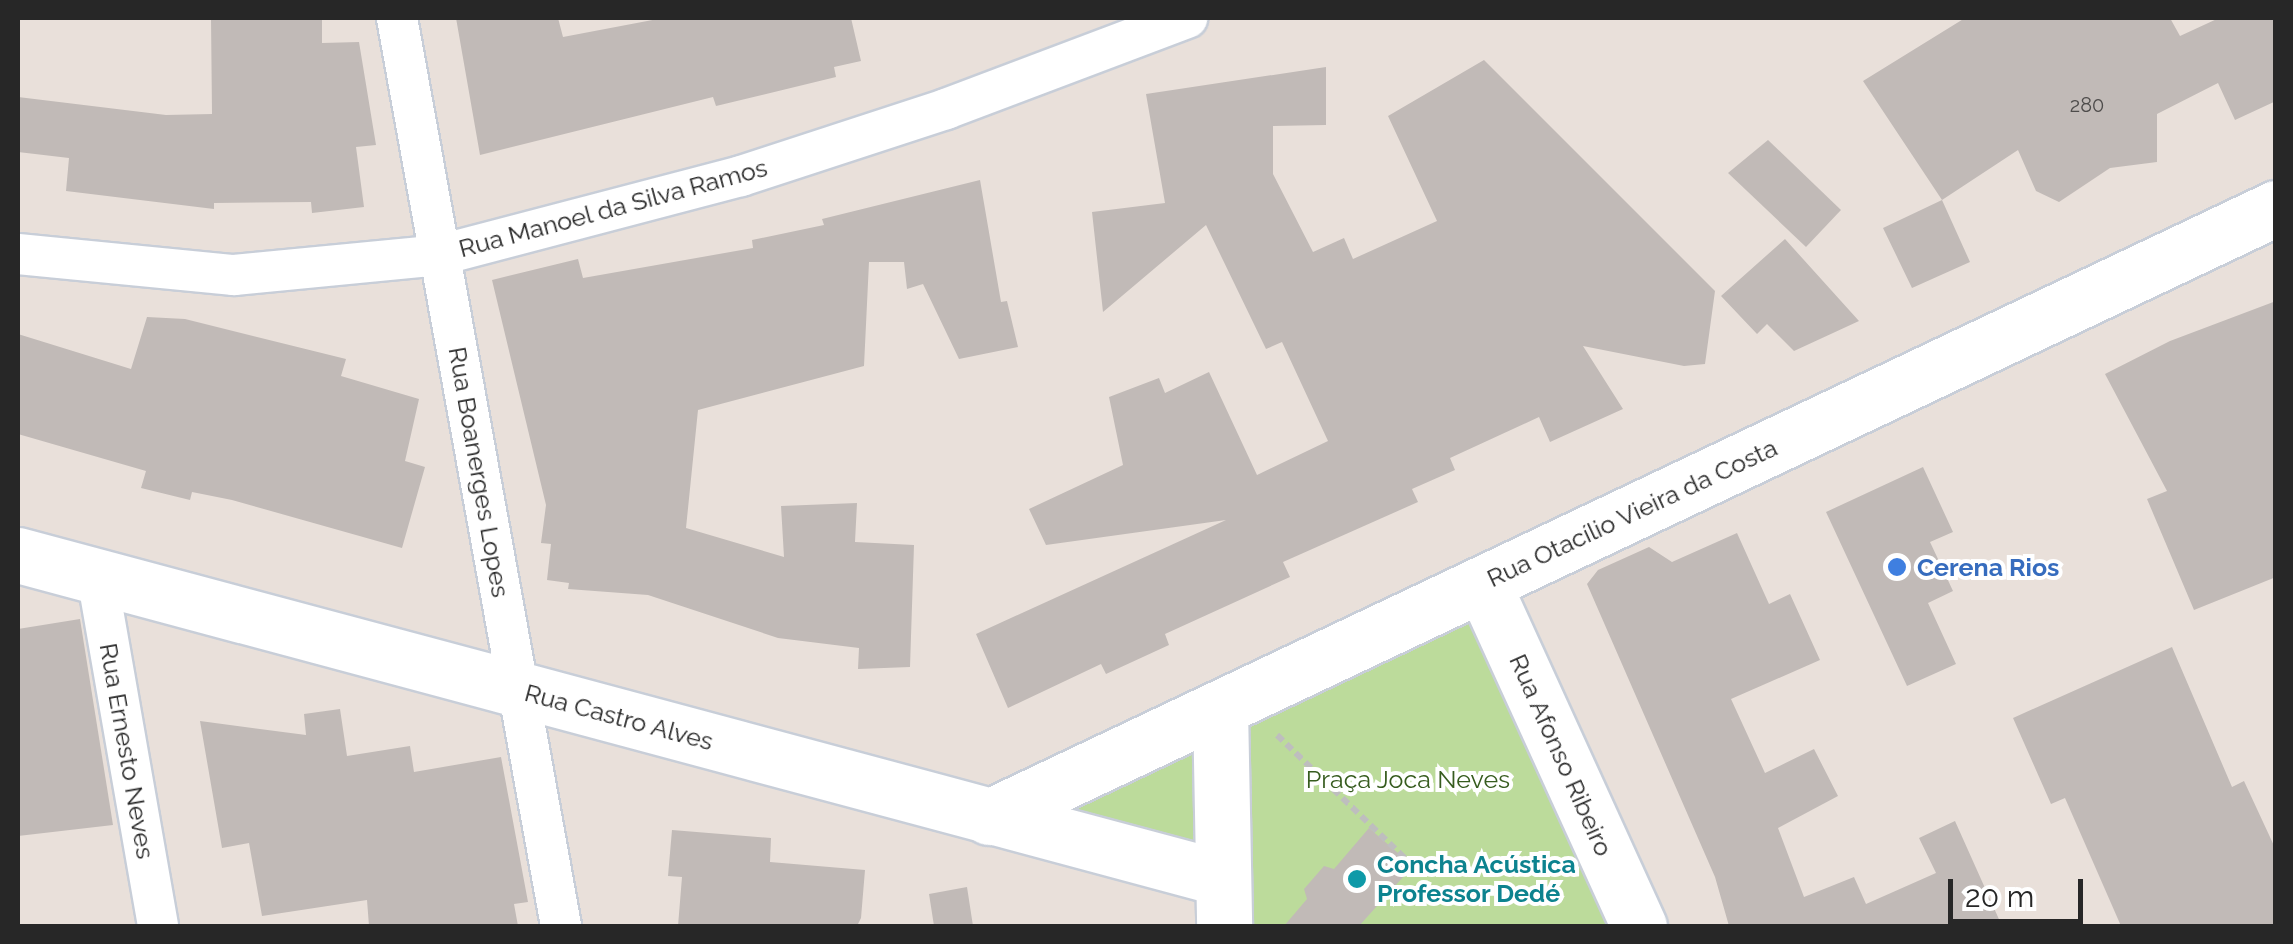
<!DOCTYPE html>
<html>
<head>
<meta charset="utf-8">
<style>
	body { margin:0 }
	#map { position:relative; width:2293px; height:944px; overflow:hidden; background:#e9e0da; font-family:Raleway,sans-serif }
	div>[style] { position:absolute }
	.green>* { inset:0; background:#bcdb9b }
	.building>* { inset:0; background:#c1bab7 }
	.path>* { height:6px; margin-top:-3px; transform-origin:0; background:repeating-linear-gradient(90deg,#bebebe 0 8px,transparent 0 13px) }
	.roads { filter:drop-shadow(2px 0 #c8ced8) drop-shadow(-2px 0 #c8ced8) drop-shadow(0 2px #c8ced8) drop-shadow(0 -2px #c8ced8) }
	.street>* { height:40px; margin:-20px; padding:0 20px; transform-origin:20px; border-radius:20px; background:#fff }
	.secondary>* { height:55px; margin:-27.5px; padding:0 27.5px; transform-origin:27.5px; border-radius:27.5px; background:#fff }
	.dots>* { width:28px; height:28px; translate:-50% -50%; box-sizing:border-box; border:5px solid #fff; border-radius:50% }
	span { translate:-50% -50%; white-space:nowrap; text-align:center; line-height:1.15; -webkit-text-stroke:8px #fff; paint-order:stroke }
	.number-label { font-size:20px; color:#4e4c4b }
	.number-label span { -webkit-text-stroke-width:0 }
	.street-label { font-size:25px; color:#272727 }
	.shop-label { font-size:25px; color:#366cbe; font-weight:700 }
	.left { translate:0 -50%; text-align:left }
	.park-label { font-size:25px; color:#375c1f }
	.culture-label { font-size:25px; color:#0d838f; font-weight:700 }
	.frame { position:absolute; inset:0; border:20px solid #272727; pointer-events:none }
	.scale { position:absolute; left:1948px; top:879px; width:135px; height:45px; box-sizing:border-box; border:5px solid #272727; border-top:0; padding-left:12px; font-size:30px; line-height:35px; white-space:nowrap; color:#272727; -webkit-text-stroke:8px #fff; paint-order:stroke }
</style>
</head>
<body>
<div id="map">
	<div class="green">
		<div style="clip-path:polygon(1483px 584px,1631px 926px,1224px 926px,1223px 878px,989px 817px)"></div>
	</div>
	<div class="building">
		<div style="clip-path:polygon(211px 18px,322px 18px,322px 43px,359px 42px,376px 145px,356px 147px,364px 207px,312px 213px,311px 202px,214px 203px,214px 209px,66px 191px,69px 158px,18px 152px,18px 97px,166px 115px,212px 114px)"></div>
		<div style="clip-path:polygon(456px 18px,558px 18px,563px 37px,663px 18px,851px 18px,861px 61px,834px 67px,836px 77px,716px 106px,713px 97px,480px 155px)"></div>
		<div style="clip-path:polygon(1965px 18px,2170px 18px,2180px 36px,2219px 18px,2276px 18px,2276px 101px,2235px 120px,2218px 83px,2157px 114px,2157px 162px,2110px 168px,2059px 202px,2036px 191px,2018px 150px,1942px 200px,1970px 262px,1912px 288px,1883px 228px,1942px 200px,1863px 81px)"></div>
		<div style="clip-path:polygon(1484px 60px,1715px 291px,1705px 364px,1684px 366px,1583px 346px,1623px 409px,1550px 442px,1539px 417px,1450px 458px,1455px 470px,1412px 489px,1418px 502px,1283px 562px,1290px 577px,1165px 634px,1169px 645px,1106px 674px,1101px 664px,1008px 708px,976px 634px,1226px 520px,1046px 545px,1029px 509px,1123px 465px,1109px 397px,1159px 378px,1165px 393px,1209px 372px,1257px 475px,1328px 441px,1282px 342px,1266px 349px,1206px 225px,1103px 312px,1092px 212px,1165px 203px,1146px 94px,1326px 67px,1326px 125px,1273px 126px,1273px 174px,1313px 252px,1344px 238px,1353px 259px,1437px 221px,1388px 116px)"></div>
		<div style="clip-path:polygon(1768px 140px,1841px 210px,1806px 247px,1728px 173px)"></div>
		<div style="clip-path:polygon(980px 180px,1001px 302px,1007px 301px,1018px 347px,959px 359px,923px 284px,907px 289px,904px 262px,869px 262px,864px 366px,698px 410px,686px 528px,784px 557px,781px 506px,857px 503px,855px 542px,914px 545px,910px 667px,858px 669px,859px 648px,778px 638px,648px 595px,568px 589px,569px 583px,547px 580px,551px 544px,541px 543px,546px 505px,492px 280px,578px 259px,583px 278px,753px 248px,752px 240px,824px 225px,822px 219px)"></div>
		<div style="clip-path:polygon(1785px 239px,1859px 321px,1794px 351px,1767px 324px,1757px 334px,1721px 296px)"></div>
		<div style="clip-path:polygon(2276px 301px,2276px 577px,2194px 610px,2147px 499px,2167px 491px,2105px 374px,2170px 341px)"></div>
		<div style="clip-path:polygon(147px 317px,185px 319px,346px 359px,341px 376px,419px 399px,405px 461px,425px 467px,402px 548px,232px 500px,192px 492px,190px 500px,141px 488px,146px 471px,18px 434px,18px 334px,131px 369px)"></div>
		<div style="clip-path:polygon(1923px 467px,1953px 532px,1930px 542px,1953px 591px,1928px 603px,1956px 664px,1907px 686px,1826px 512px)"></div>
		<div style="clip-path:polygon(1737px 533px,1769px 604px,1790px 594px,1820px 660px,1731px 699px,1765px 773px,1814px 749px,1838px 796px,1778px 828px,1804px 897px,1854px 877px,1866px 904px,1936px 873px,1919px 838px,1955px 821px,2002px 926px,1729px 926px,1715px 877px,1587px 584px,1598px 570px,1649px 547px,1672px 562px)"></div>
		<div style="clip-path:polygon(80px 619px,113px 825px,18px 836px,18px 629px)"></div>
		<div style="clip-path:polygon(2172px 647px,2232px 787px,2244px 781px,2276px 850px,2276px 926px,2121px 926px,2065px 798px,2051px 804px,2013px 718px)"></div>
		<div style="clip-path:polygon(340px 709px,347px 756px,410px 746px,414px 772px,501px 757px,528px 902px,514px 904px,518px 926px,369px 926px,367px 900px,262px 916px,249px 843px,222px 848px,200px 721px,306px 735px,304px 714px)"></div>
		<div style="clip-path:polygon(1369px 828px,1413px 866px,1359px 926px,1284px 926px,1307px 899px,1304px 889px,1324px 866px,1334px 869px)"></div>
		<div style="clip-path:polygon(672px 830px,771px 838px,770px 862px,865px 870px,861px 918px,857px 926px,678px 926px,682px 877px,668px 876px)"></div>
		<div style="clip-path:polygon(967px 887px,973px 926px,934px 926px,929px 894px)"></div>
	</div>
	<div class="path">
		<div style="left:1277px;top:735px;width:189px;rotate:43.9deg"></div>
	</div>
	<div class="roads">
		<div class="street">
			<div style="left:397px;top:18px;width:923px;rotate:79.76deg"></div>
			<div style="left:18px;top:254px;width:217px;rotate:5.6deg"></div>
			<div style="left:234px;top:275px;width:207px;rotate:-5.5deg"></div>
			<div style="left:440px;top:255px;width:311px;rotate:-14.7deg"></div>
			<div style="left:741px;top:176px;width:216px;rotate:-18.1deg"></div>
			<div style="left:946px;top:109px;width:258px;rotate:-20.7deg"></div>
			<div style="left:97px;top:576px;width:355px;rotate:80.1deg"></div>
		</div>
		<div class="secondary">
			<div style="left:18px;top:555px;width:1247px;rotate:15.02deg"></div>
			<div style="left:1483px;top:584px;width:376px;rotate:65.5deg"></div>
			<div style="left:1220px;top:708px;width:218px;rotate:88.9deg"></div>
			<div style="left:989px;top:817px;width:1424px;rotate:-25.32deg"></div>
		</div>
	</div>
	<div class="dots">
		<div style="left:1897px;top:567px;background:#3f7fe0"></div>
		<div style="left:1357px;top:879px;background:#0f9aa8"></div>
	</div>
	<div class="number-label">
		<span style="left:2087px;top:105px">280</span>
	</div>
	<div class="street-label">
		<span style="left:613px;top:208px;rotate:-15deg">Rua Manoel da Silva Ramos</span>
		<span style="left:479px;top:472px;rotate:80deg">Rua Boanerges Lopes</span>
		<span style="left:1632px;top:513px;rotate:-25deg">Rua Otacílio Vieira da Costa</span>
		<span style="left:619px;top:717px;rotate:15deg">Rua Castro Alves</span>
		<span style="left:127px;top:751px;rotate:80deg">Rua Ernesto Neves</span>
		<span style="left:1561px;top:755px;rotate:66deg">Rua Afonso Ribeiro</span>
	</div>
	<div class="shop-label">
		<span class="left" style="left:1917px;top:567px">Cerena Rios</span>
	</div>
	<div class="park-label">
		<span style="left:1408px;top:779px">Praça Joca Neves</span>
	</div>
	<div class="culture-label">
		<span class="left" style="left:1377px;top:879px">Concha Acústica<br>Professor Dedé</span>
	</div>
	<div class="frame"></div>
	<div class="scale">20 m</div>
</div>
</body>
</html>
